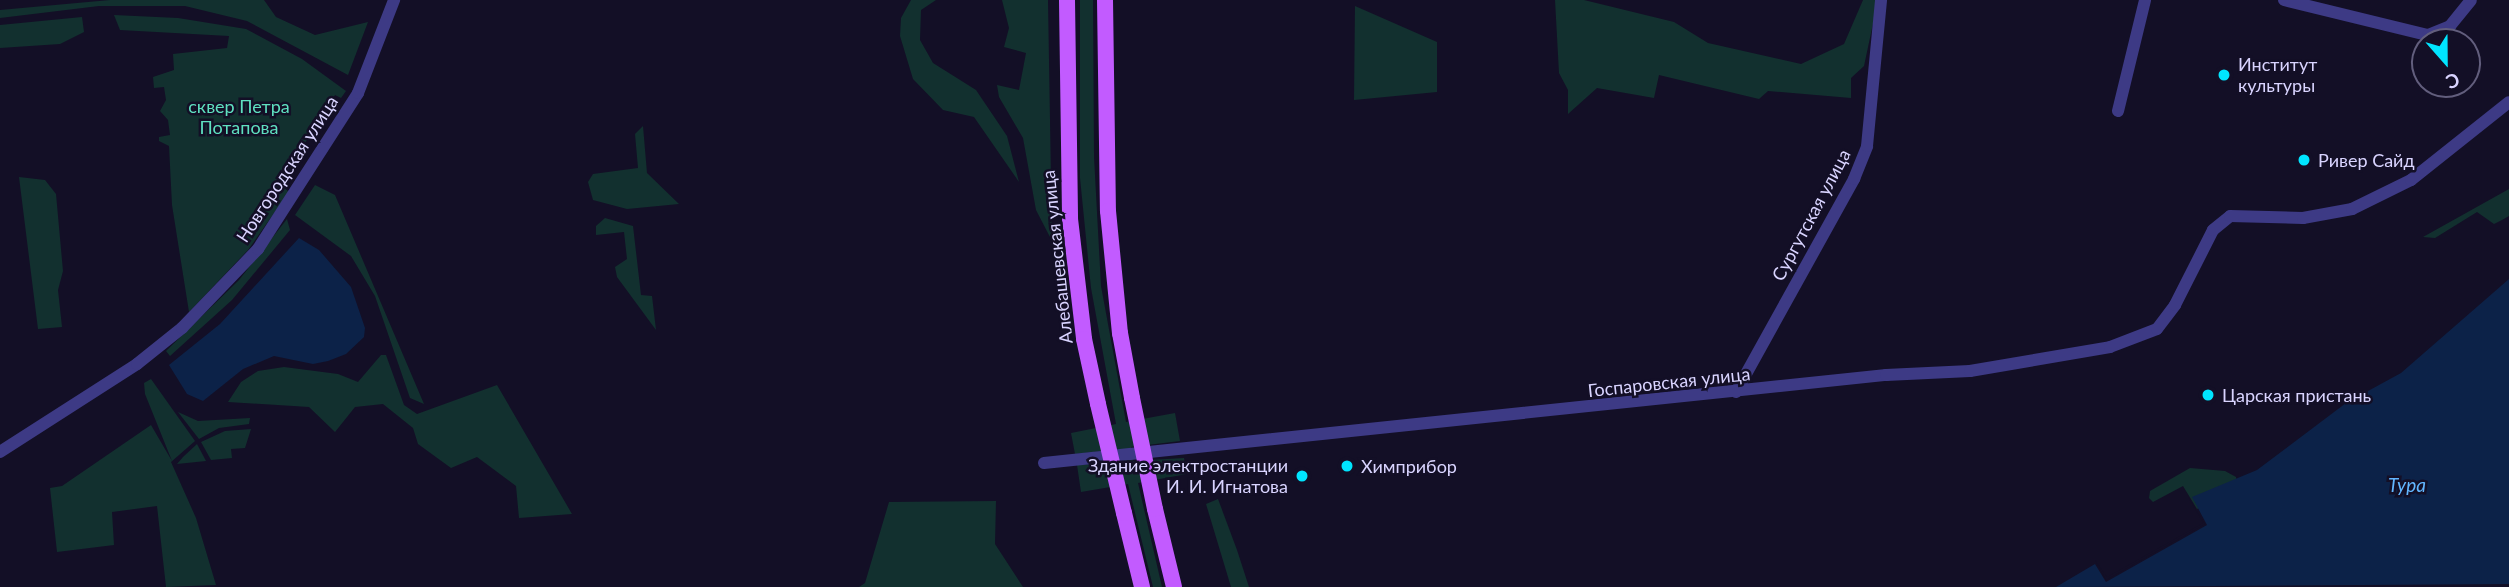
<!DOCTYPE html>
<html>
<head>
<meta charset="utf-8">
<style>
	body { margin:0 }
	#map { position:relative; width:2509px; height:587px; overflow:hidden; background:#130f26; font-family:Lato,sans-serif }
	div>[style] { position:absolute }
	.green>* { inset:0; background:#12302f }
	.water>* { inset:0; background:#0c2248 }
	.pier>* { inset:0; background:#130f26 }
	.minor>* { height:12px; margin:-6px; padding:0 6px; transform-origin:6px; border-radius:6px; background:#3d3a85 }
	.major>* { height:16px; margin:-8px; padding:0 8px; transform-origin:8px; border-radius:8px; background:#c25bff }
	.major-bridge>* { height:16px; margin:-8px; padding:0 8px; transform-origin:8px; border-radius:8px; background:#c25bff }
	.dots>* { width:19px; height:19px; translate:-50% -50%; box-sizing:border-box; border:4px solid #130f26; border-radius:50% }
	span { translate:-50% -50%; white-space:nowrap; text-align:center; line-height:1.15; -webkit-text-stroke:5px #130f26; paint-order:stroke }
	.poi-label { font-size:18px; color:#d9d4ff }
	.left { translate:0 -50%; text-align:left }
	.right { translate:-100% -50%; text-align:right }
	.park-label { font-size:18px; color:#5fe0c0 }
	.street-label { font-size:18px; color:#d9d4ff }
	.water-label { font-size:19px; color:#62b6ff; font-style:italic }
	.north { position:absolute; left:2411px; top:28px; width:70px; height:70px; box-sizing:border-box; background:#130f26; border:2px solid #625e7d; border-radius:50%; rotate:159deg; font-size:19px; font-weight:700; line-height:28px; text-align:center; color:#d9d4ff }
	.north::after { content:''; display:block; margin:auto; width:24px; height:32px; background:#00e5ff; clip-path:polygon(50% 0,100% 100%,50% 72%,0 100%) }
</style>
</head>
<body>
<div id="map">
	<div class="green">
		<div style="clip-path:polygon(110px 0,264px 0,276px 17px,315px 35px,368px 22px,348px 75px,247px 21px,185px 6px,99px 6px,0 18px,0 10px)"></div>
		<div style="clip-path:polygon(911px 0,936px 0,921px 10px,920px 40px,933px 63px,976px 90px,1007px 136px,1019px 182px,974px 117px,943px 110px,913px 79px,900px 36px,901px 18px)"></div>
		<div style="clip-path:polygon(1002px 0,1048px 0,1052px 241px,1036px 210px,1023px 138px,999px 97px,997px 85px,1019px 90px,1026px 53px,1004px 47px,1009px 28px)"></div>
		<div style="clip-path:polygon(1080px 0,1093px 0,1094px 157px,1101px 286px,1126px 422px,1175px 413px,1180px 441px,1131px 447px,1133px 461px,1184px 458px,1187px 474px,1138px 483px,1162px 587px,1153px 587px,1128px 484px,1081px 492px,1077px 465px,1123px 462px,1121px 449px,1075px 454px,1071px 433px,1116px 424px,1091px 288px,1080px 178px)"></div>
		<div style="clip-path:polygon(1555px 0,1584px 0,1674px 22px,1708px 43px,1801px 64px,1844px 44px,1863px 0,1878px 0,1864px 66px,1851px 78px,1851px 98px,1768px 91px,1759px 99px,1659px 75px,1654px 98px,1597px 88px,1568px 114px,1568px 90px,1559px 73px)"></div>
		<div style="clip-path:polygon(1355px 6px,1437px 42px,1437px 92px,1354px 100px)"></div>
		<div style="clip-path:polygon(114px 15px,178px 18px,246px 29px,302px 59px,346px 91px,341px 98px,335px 95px,280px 183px,289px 192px,248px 250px,189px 312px,172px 205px,169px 146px,159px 141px,159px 137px,170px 135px,168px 120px,160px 111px,166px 100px,164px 87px,154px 88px,153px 77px,174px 70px,173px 54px,227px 48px,229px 36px,120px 30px)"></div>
		<div style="clip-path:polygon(82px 17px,84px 32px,60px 44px,0 48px,0 25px)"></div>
		<div style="clip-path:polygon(643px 126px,647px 173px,679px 204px,627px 209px,593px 200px,588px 182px,593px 174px,638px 168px,635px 134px)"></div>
		<div style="clip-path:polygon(19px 177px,45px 180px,56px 194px,63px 271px,58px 290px,62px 327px,38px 329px)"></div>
		<div style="clip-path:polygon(315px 185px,335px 195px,424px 404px,410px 398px,375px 296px,351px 256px,295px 215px)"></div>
		<div style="clip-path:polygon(2509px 189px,2509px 216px,2502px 220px,2494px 224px,2477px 212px,2435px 238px,2423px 237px)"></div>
		<div style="clip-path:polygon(605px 218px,633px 226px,641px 295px,652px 296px,656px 330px,617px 277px,615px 267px,627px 259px,624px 232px,596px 235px,596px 226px)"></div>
		<div style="clip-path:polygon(287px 219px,290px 230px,232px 300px,170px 356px,166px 351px,239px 280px)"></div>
		<div style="clip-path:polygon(381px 355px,386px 355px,404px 405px,417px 414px,497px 385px,572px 514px,519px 518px,516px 486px,477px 457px,451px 468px,418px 444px,413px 428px,383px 404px,355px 407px,335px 432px,309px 407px,228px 402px,241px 382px,258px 371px,284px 367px,338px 374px,358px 382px)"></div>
		<div style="clip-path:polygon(151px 379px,195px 441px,171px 462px,196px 518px,216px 585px,166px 587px,157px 506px,112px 512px,114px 545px,57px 552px,50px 488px,62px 486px,151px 425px,172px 461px,145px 394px,144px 383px)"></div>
		<div style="clip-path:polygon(178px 412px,198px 421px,250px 418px,249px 424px,219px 428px,199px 439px)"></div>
		<div style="clip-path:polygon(251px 429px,245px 448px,231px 449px,232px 458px,211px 460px,201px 442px,225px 431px)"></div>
		<div style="clip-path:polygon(197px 444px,206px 461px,177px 464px,183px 457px)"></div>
		<div style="clip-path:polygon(2190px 468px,2225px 471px,2236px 477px,2238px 490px,2197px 509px,2183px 486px,2153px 502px,2149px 498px,2150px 491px)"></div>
		<div style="clip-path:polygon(1218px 499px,1237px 550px,1249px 587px,1231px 587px,1206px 504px)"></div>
		<div style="clip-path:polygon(996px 501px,995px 544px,1023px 587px,859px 587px,865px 583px,889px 502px)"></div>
	</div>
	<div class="water">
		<div style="clip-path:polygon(299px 238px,319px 250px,351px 287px,365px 328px,364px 337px,346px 354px,328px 361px,313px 364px,274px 356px,243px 369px,203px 401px,187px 394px,169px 365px,220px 324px)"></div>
		<div style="clip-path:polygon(2509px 279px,2509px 584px,2056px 587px,2095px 564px,2106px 582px,2207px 525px,2192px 497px,2257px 470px,2346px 403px,2401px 373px)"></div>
	</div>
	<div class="pier">
		<div style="clip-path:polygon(2188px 497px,2205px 524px,2106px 580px,2095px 560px,2107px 577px,2203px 523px)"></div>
	</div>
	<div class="minor">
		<div style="left:2284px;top:0;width:148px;rotate:13.7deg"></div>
		<div style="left:2428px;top:35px;width:24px;rotate:-22deg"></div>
		<div style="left:2450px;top:26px;width:33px;rotate:-51deg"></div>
		<div style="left:2118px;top:111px;width:114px;rotate:-76.3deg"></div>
		<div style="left:1736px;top:392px;width:244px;rotate:-61deg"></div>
		<div style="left:1854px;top:179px;width:35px;rotate:-68deg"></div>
		<div style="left:1867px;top:146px;width:147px;rotate:-84.5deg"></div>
		<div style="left:0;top:452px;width:163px;rotate:-32.7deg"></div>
		<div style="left:137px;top:364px;width:58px;rotate:-38.7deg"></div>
		<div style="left:182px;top:328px;width:110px;rotate:-46.1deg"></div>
		<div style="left:258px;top:249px;width:185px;rotate:-57.3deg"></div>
		<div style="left:358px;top:93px;width:100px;rotate:-68.8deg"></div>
		<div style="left:1044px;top:463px;width:847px;rotate:-5.97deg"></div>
		<div style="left:1886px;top:375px;width:84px;rotate:-2.7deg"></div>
		<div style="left:1970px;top:371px;width:142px;rotate:-9.7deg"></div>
		<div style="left:2110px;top:347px;width:50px;rotate:-21deg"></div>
		<div style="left:2157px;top:329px;width:30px;rotate:-53deg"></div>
		<div style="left:2175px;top:305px;width:84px;rotate:-63.1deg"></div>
		<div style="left:2213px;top:230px;width:22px;rotate:-39deg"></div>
		<div style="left:2230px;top:216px;width:73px;rotate:1.6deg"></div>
		<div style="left:2303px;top:218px;width:50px;rotate:-10.4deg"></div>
		<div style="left:2352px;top:209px;width:66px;rotate:-26.2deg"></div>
		<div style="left:2411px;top:180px;width:125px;rotate:-38.5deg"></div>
	</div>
	<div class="major">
		<div style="left:1067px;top:0;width:219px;rotate:89.2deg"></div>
		<div style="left:1070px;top:219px;width:121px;rotate:83.3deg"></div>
		<div style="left:1084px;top:339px;width:66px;rotate:77.8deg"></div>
		<div style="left:1105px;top:0;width:211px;rotate:89.2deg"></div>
		<div style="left:1108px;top:211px;width:123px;rotate:84.4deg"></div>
		<div style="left:1120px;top:333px;width:66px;rotate:79.5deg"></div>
		<div style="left:1155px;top:509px;width:80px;rotate:76.3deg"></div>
		<div style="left:1124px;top:513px;width:76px;rotate:76.3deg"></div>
	</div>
	<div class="major-bridge">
		<div style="left:1132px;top:398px;width:113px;rotate:78.3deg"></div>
		<div style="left:1098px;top:404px;width:112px;rotate:76.6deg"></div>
	</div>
	<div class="dots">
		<div style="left:2224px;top:75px;background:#00e5ff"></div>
		<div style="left:2304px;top:160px;background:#00e5ff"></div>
		<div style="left:2208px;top:395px;background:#00e5ff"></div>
		<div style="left:1347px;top:466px;background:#00e5ff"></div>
		<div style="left:1302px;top:476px;background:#00e5ff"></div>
	</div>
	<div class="poi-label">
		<span class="left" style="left:2238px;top:75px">Институт<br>культуры</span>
		<span class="left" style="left:2318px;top:160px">Ривер Сайд</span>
		<span class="left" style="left:2222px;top:395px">Царская пристань</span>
		<span class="right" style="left:1288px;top:476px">Здание электростанции<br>И. И. Игнатова</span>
		<span class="left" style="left:1361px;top:466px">Химприбор</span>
	</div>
	<div class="park-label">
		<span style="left:239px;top:117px">сквер Петра<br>Потапова</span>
	</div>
	<div class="street-label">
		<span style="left:287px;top:169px;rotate:-57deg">Новгородская улица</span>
		<span style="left:1811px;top:215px;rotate:-62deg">Сургутская улица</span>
		<span style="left:1057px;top:257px;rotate:-96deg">Алебашевская улица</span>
		<span style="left:1669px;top:382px;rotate:-6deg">Госпаровская улица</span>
	</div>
	<div class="water-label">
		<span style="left:2407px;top:485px">Тура</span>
	</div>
	<div class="north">С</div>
</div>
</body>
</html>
